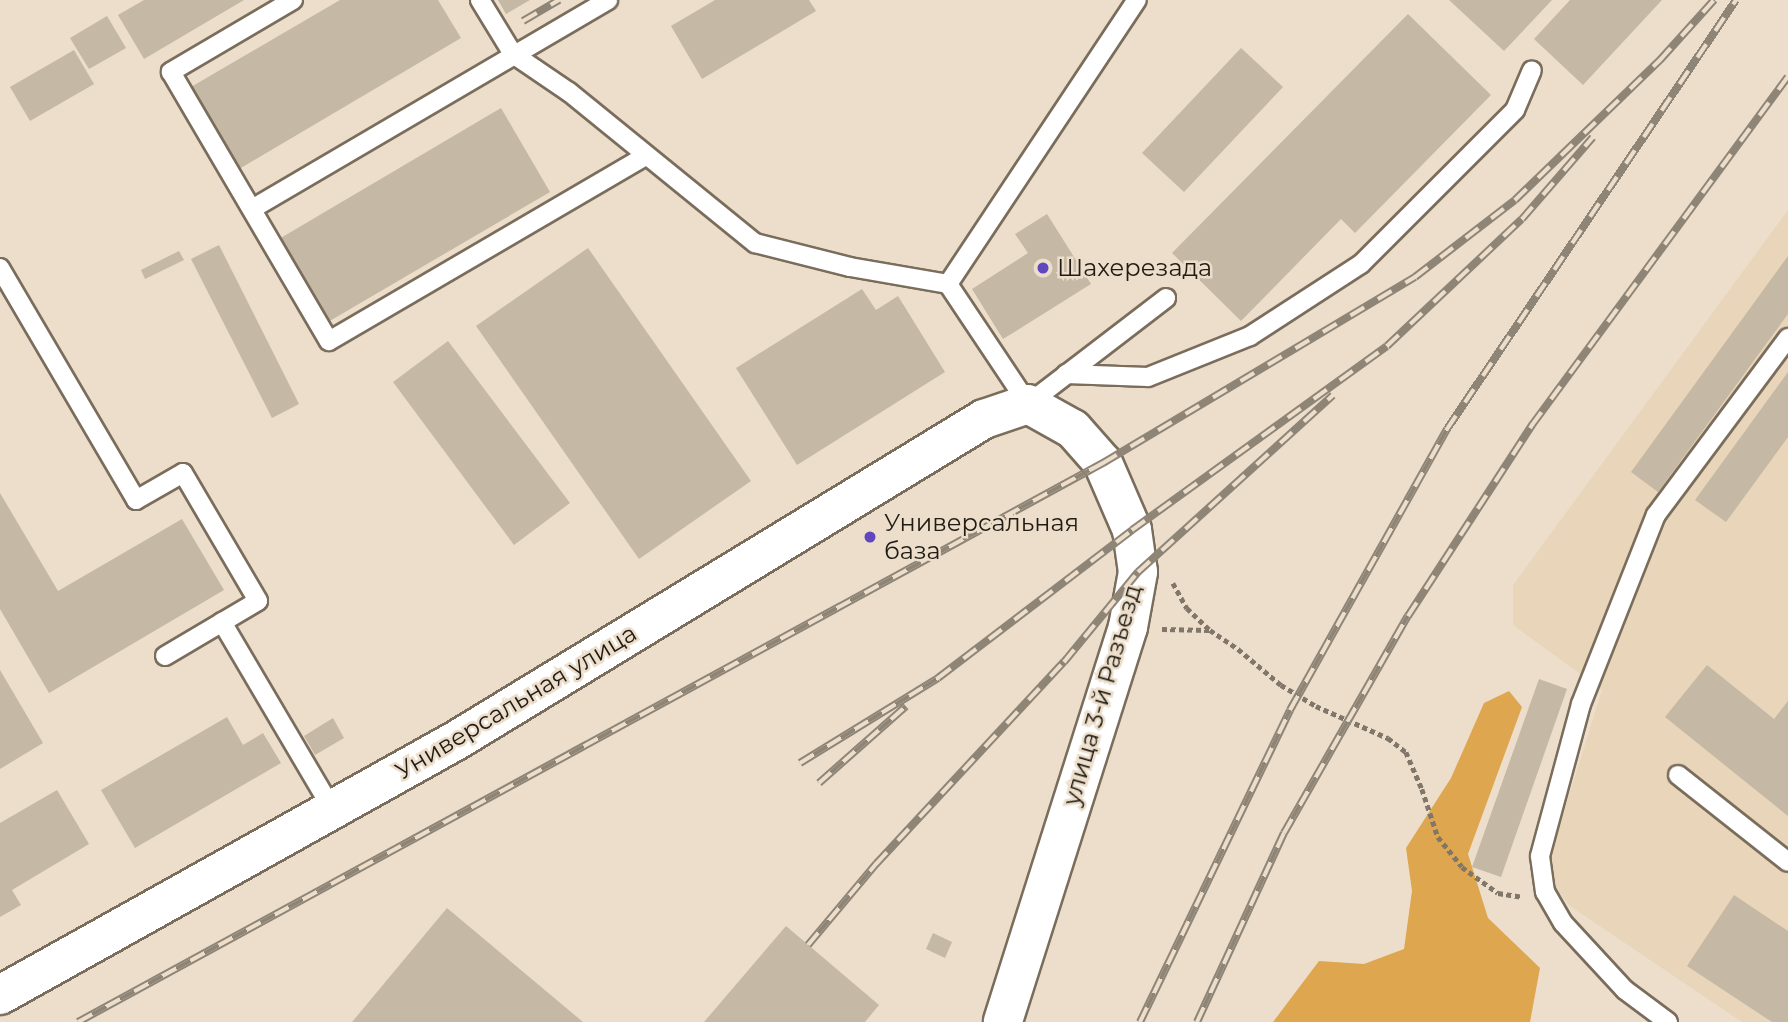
<!DOCTYPE html>
<html>
<head>
<meta charset="utf-8">
<style>
	body { margin:0 }
	#map { position:relative; width:1788px; height:1022px; overflow:hidden; background:#ecdeca; font-family:Montserrat,sans-serif }
	div>[style] { position:absolute }
	.built>* { inset:0; background:#e8d5ba }
	.forest>* { inset:0; background:#dda64f }
	.building>* { inset:0; background:#c5b8a4 }
	.path>* { height:4.5px; margin-top:-2.25px; transform-origin:0; background:repeating-linear-gradient(90deg,#807669 0 5px,transparent 0 8.5px) }
	.roads { filter:drop-shadow(2px 0 #7a6d5c) drop-shadow(-2px 0 #7a6d5c) drop-shadow(0 2px #7a6d5c) drop-shadow(0 -2px #7a6d5c) }
	.service>* { height:18px; margin:-9px; padding:0 9px; transform-origin:9px; border-radius:9px; background:#fff }
	.tertiary>* { height:38px; margin:-19px; padding:0 19px; transform-origin:19px; border-radius:19px; background:#fff }
	.rail>* { height:8px; margin-top:-4px; transform-origin:0; background:repeating-linear-gradient(90deg,#ecdeca 0 16px,#8f8577 0 32px); box-sizing:border-box; border-block:2px solid #8f8577 }
	.dots>* { width:19px; height:19px; translate:-50% -50%; box-sizing:border-box; border:4px solid #ecdeca; border-radius:50% }
	span { translate:-50% -50%; white-space:nowrap; text-align:center; line-height:1.15; -webkit-text-stroke:5px #ecdeca; paint-order:stroke }
	.poi-label { font-size:24px; color:#201b14 }
	.left { translate:0 -50%; text-align:left }
	.street-label { font-size:24px; color:#201b14 }
</style>
</head>
<body>
<div id="map">
	<div class="built">
		<div style="clip-path:polygon(1788px 210px,1788px 1022px,1742px 1022px,1570px 906px,1553px 885px,1551px 853px,1602px 690px,1513px 625px,1513px 585px)"></div>
	</div>
	<div class="forest">
		<div style="clip-path:polygon(1509px 691px,1522px 707px,1468px 854px,1488px 918px,1540px 968px,1530px 1022px,1273px 1022px,1319px 961px,1364px 964px,1404px 949px,1412px 891px,1406px 848px,1451px 778px,1484px 703px)"></div>
	</div>
	<div class="building">
		<div style="clip-path:polygon(144px 0,244px 0,144px 59px,118px 15px)"></div>
		<div style="clip-path:polygon(340px 0,438px 0,461px 38px,239px 169px,191px 87px)"></div>
		<div style="clip-path:polygon(498px 0,530px 0,506px 14px)"></div>
		<div style="clip-path:polygon(715px 0,809px 0,816px 11px,702px 79px,671px 26px)"></div>
		<div style="clip-path:polygon(1449px 0,1552px 0,1504px 51px)"></div>
		<div style="clip-path:polygon(1570px 0,1662px 0,1583px 85px,1534px 39px)"></div>
		<div style="clip-path:polygon(1408px 14px,1491px 95px,1355px 233px,1341px 219px,1241px 321px,1172px 253px)"></div>
		<div style="clip-path:polygon(107px 16px,126px 48px,89px 69px,70px 38px)"></div>
		<div style="clip-path:polygon(1241px 48px,1283px 87px,1184px 192px,1142px 153px)"></div>
		<div style="clip-path:polygon(74px 50px,94px 84px,30px 121px,10px 87px)"></div>
		<div style="clip-path:polygon(501px 108px,550px 192px,328px 322px,279px 239px)"></div>
		<div style="clip-path:polygon(1047px 214px,1091px 284px,1003px 339px,972px 289px,1028px 253px,1015px 234px)"></div>
		<div style="clip-path:polygon(219px 245px,299px 404px,272px 418px,191px 259px)"></div>
		<div style="clip-path:polygon(588px 248px,751px 481px,639px 559px,476px 326px)"></div>
		<div style="clip-path:polygon(179px 251px,184px 260px,145px 279px,141px 270px)"></div>
		<div style="clip-path:polygon(1788px 256px,1788px 314px,1658px 492px,1631px 472px)"></div>
		<div style="clip-path:polygon(862px 289px,876px 310px,898px 296px,945px 372px,797px 465px,736px 368px)"></div>
		<div style="clip-path:polygon(448px 341px,570px 503px,514px 545px,393px 382px)"></div>
		<div style="clip-path:polygon(1788px 372px,1788px 437px,1726px 522px,1695px 500px)"></div>
		<div style="clip-path:polygon(0 493px,58px 591px,182px 519px,224px 590px,49px 693px,0 609px)"></div>
		<div style="clip-path:polygon(1707px 665px,1774px 719px,1788px 701px,1788px 816px,1665px 717px)"></div>
		<div style="clip-path:polygon(0 670px,43px 743px,0 769px)"></div>
		<div style="clip-path:polygon(1539px 679px,1567px 689px,1501px 877px,1472px 867px)"></div>
		<div style="clip-path:polygon(227px 717px,243px 745px,263px 733px,281px 763px,135px 848px,101px 790px)"></div>
		<div style="clip-path:polygon(333px 718px,344px 738px,315px 755px,304px 736px)"></div>
		<div style="clip-path:polygon(57px 790px,89px 844px,12px 890px,21px 905px,0 917px,0 823px)"></div>
		<div style="clip-path:polygon(1734px 895px,1788px 931px,1788px 1022px,1772px 1022px,1687px 966px)"></div>
		<div style="clip-path:polygon(447px 908px,583px 1022px,352px 1022px)"></div>
		<div style="clip-path:polygon(786px 926px,879px 1005px,865px 1022px,704px 1022px)"></div>
		<div style="clip-path:polygon(933px 933px,952px 942px,945px 958px,926px 949px)"></div>
	</div>
	<div class="path">
		<div style="left:1173px;top:583px;width:29px;rotate:61deg"></div>
		<div style="left:1187px;top:608px;width:32px;rotate:44deg"></div>
		<div style="left:1210px;top:630px;width:34px;rotate:34deg"></div>
		<div style="left:1238px;top:649px;width:56px;rotate:39.9deg"></div>
		<div style="left:1281px;top:685px;width:41px;rotate:31deg"></div>
		<div style="left:1316px;top:706px;width:79px;rotate:24deg"></div>
		<div style="left:1388px;top:738px;width:23px;rotate:38deg"></div>
		<div style="left:1406px;top:752px;width:40px;rotate:66.6deg"></div>
		<div style="left:1422px;top:789px;width:51px;rotate:71.6deg"></div>
		<div style="left:1438px;top:837px;width:38px;rotate:51deg"></div>
		<div style="left:1462px;top:867px;width:44px;rotate:35.8deg"></div>
		<div style="left:1498px;top:893px;width:24px;rotate:9deg"></div>
		<div style="left:1162px;top:629px;width:47px;rotate:1.2deg"></div>
	</div>
	<div class="roads">
		<div class="service">
			<div style="left:293px;top:0;width:142px;rotate:149.5deg"></div>
			<div style="left:171px;top:72px;width:312px;rotate:59.6deg"></div>
			<div style="left:329px;top:341px;width:367px;rotate:-30.3deg"></div>
			<div style="left:480px;top:0;width:63px;rotate:58.6deg"></div>
			<div style="left:513px;top:54px;width:68px;rotate:34.2deg"></div>
			<div style="left:569px;top:92px;width:240px;rotate:39.1deg"></div>
			<div style="left:755px;top:243px;width:98px;rotate:14.2deg"></div>
			<div style="left:850px;top:267px;width:99px;rotate:9.8deg"></div>
			<div style="left:948px;top:284px;width:144px;rotate:56.3deg"></div>
			<div style="left:1028px;top:404px;width:174px;rotate:-37.5deg"></div>
			<div style="left:252px;top:209px;width:413px;rotate:-30.4deg"></div>
			<div style="left:0;top:268px;width:269px;rotate:59.6deg"></div>
			<div style="left:136px;top:500px;width:54px;rotate:-29.9deg"></div>
			<div style="left:183px;top:473px;width:148px;rotate:59.6deg"></div>
			<div style="left:258px;top:601px;width:108px;rotate:149.4deg"></div>
			<div style="left:948px;top:284px;width:341px;rotate:-56.4deg"></div>
			<div style="left:1066px;top:374px;width:82px;rotate:2.1deg"></div>
			<div style="left:1148px;top:377px;width:110px;rotate:-21.9deg"></div>
			<div style="left:1250px;top:336px;width:132px;rotate:-33deg"></div>
			<div style="left:1361px;top:264px;width:218px;rotate:-45deg"></div>
			<div style="left:1515px;top:110px;width:43px;rotate:-67deg"></div>
			<div style="left:222px;top:622px;width:217px;rotate:59.5deg"></div>
			<div style="left:1678px;top:775px;width:140px;rotate:38.3deg"></div>
			<div style="left:1668px;top:1022px;width:54px;rotate:-143.3deg"></div>
			<div style="left:1625px;top:990px;width:91px;rotate:-132.8deg"></div>
			<div style="left:1563px;top:923px;width:36px;rotate:-120deg"></div>
			<div style="left:1545px;top:892px;width:36px;rotate:-98deg"></div>
			<div style="left:1540px;top:856px;width:157px;rotate:-74.9deg"></div>
			<div style="left:1581px;top:704px;width:203px;rotate:-68.4deg"></div>
			<div style="left:1656px;top:515px;width:221px;rotate:-53.3deg"></div>
		</div>
		<div class="tertiary">
			<div style="left:0;top:995px;width:523px;rotate:-29.16deg"></div>
			<div style="left:457px;top:740px;width:617px;rotate:-31.35deg"></div>
			<div style="left:984px;top:419px;width:46px;rotate:-18.8deg"></div>
			<div style="left:1028px;top:404px;width:51px;rotate:29.1deg"></div>
			<div style="left:1073px;top:429px;width:45px;rotate:48.6deg"></div>
			<div style="left:1103px;top:463px;width:73px;rotate:66.6deg"></div>
			<div style="left:1132px;top:530px;width:42px;rotate:81.9deg"></div>
			<div style="left:1138px;top:572px;width:56px;rotate:100.3deg"></div>
			<div style="left:1128px;top:627px;width:414px;rotate:107.6deg"></div>
		</div>
	</div>
	<div class="rail">
		<div style="left:523px;top:21px;width:42px;rotate:-30.3deg"></div>
		<div style="left:800px;top:763px;width:162px;rotate:-31.6deg"></div>
		<div style="left:938px;top:678px;width:244px;rotate:-37.3deg"></div>
		<div style="left:1132px;top:530px;width:314px;rotate:-35.8deg"></div>
		<div style="left:1387px;top:346px;width:185px;rotate:-43.3deg"></div>
		<div style="left:1522px;top:219px;width:108px;rotate:-49.1deg"></div>
		<div style="left:819px;top:783px;width:116px;rotate:-41.5deg"></div>
		<div style="left:808px;top:945px;width:106px;rotate:-50deg"></div>
		<div style="left:876px;top:864px;width:276px;rotate:-47.1deg"></div>
		<div style="left:1064px;top:662px;width:117px;rotate:-50.6deg"></div>
		<div style="left:1138px;top:572px;width:263px;rotate:-42.2deg"></div>
		<div style="left:78px;top:1022px;width:1168px;rotate:-28.61deg"></div>
		<div style="left:1103px;top:463px;width:363px;rotate:-30.8deg"></div>
		<div style="left:1415px;top:277px;width:126px;rotate:-37.6deg"></div>
		<div style="left:1515px;top:200px;width:202px;rotate:-44deg"></div>
		<div style="left:1660px;top:60px;width:81px;rotate:-48deg"></div>
		<div style="left:1140px;top:1022px;width:346px;rotate:-64.3deg"></div>
		<div style="left:1290px;top:710px;width:322px;rotate:-60.8deg"></div>
		<div style="left:1447px;top:429px;width:517px;rotate:-56.03deg"></div>
		<div style="left:1197px;top:1022px;width:208px;rotate:-65.3deg"></div>
		<div style="left:1284px;top:833px;width:250px;rotate:-60.3deg"></div>
		<div style="left:1408px;top:616px;width:228px;rotate:-57deg"></div>
		<div style="left:1532px;top:425px;width:432px;rotate:-53.7deg"></div>
	</div>
	<div class="dots">
		<div style="left:1043px;top:268px;background:#5e47bf"></div>
		<div style="left:870px;top:537px;background:#5e47bf"></div>
	</div>
	<div class="poi-label">
		<span class="left" style="left:1057px;top:268px">Шахерезада</span>
		<span class="left" style="left:884px;top:537px">Универсальная<br>база</span>
	</div>
	<div class="street-label">
		<span style="left:1102px;top:695px;rotate:-74deg">улица 3-й Разъезд</span>
		<span style="left:516px;top:702px;rotate:-31deg">Универсальная улица</span>
	</div>
</div>
</body>
</html>
